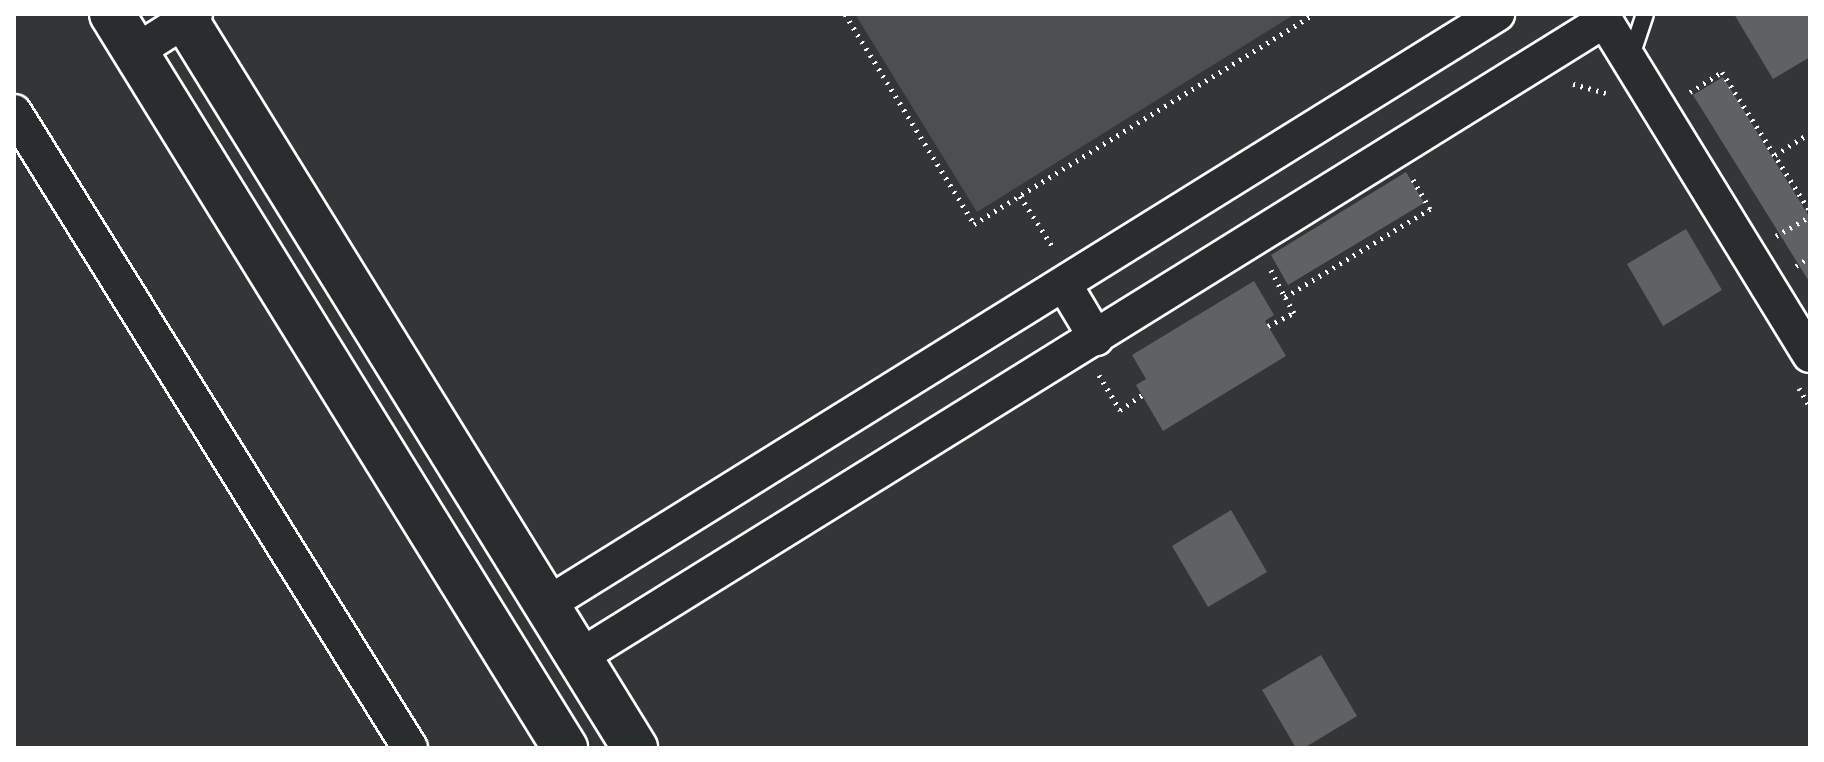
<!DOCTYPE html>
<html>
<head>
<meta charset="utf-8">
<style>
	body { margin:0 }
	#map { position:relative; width:1824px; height:762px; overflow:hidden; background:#333536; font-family:"Balsamiq Sans",sans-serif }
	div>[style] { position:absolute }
	.green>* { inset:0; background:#4c4f50 }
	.building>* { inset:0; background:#5f6162 }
	.path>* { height:5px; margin-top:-2.5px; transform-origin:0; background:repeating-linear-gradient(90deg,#fff 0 2px,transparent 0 8px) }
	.roads { filter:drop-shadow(2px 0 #fff) drop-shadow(-2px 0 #fff) drop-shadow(0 2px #fff) drop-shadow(0 -2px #fff) }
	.lane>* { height:16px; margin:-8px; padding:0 8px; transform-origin:8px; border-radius:8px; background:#2a2d2e }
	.street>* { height:34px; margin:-17px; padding:0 17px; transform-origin:17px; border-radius:17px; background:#2a2d2e }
	.secondary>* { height:44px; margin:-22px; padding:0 22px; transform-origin:22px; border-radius:22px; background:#2a2d2e }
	span { translate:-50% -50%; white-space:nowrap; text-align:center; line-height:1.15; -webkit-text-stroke:7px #2a2d2e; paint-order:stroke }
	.frame { position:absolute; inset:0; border:16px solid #fff; pointer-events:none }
</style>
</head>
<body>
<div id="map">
	<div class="green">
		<div style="clip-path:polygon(855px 14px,1295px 14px,977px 212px)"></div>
	</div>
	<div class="building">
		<div style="clip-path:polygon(1734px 14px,1810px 14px,1810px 57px,1773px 79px)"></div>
		<div style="clip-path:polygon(1723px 77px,1810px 218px,1810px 283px,1693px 95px)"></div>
		<div style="clip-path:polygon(1406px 172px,1424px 203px,1288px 285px,1271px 255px)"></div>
		<div style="clip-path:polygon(1686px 229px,1722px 290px,1663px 326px,1627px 264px)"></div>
		<div style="clip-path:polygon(1254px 281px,1274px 315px,1265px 321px,1286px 356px,1163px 431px,1136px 385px,1146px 379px,1132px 355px)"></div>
		<div style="clip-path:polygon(1231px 510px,1267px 572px,1208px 607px,1172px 546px)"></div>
		<div style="clip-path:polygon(1321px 655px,1357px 716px,1304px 748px,1296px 748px,1262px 690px)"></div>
	</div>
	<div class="path">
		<div style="left:845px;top:14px;width:246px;rotate:58.4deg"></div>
		<div style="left:974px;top:224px;width:400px;rotate:-31.7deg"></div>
		<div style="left:1573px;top:84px;width:34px;rotate:15deg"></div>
		<div style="left:1690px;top:92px;width:38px;rotate:-32deg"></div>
		<div style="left:1722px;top:72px;width:165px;rotate:57.7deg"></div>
		<div style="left:1775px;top:155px;width:41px;rotate:-32.2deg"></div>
		<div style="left:1020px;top:196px;width:63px;rotate:57.3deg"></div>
		<div style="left:1776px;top:236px;width:39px;rotate:-30deg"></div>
		<div style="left:1796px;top:266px;width:17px;rotate:-33deg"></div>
		<div style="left:1271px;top:270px;width:30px;rotate:63deg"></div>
		<div style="left:1285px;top:297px;width:170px;rotate:-31.3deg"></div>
		<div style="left:1430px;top:209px;width:34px;rotate:-120deg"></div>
		<div style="left:1268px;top:326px;width:29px;rotate:-27deg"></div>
		<div style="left:1294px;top:313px;width:18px;rotate:-119deg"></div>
		<div style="left:1099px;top:375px;width:41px;rotate:59deg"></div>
		<div style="left:1120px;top:410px;width:27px;rotate:-34deg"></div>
		<div style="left:1799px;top:388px;width:22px;rotate:60deg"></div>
	</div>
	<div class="roads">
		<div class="lane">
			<div style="left:1630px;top:59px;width:47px;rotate:-71.6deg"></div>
		</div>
		<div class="street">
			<div style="left:1601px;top:14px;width:400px;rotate:58.5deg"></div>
			<div style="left:135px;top:52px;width:71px;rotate:-32.3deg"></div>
			<div style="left:14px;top:112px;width:749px;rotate:58.09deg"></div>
			<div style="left:1064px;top:284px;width:63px;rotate:59.3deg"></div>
			<div style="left:546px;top:605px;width:1120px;rotate:-31.86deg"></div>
			<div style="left:579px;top:657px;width:1208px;rotate:-31.83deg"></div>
		</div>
		<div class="secondary">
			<div style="left:112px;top:14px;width:863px;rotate:58.32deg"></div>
			<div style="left:182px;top:14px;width:863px;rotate:58.32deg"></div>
		</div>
	</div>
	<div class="frame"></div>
</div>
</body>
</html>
